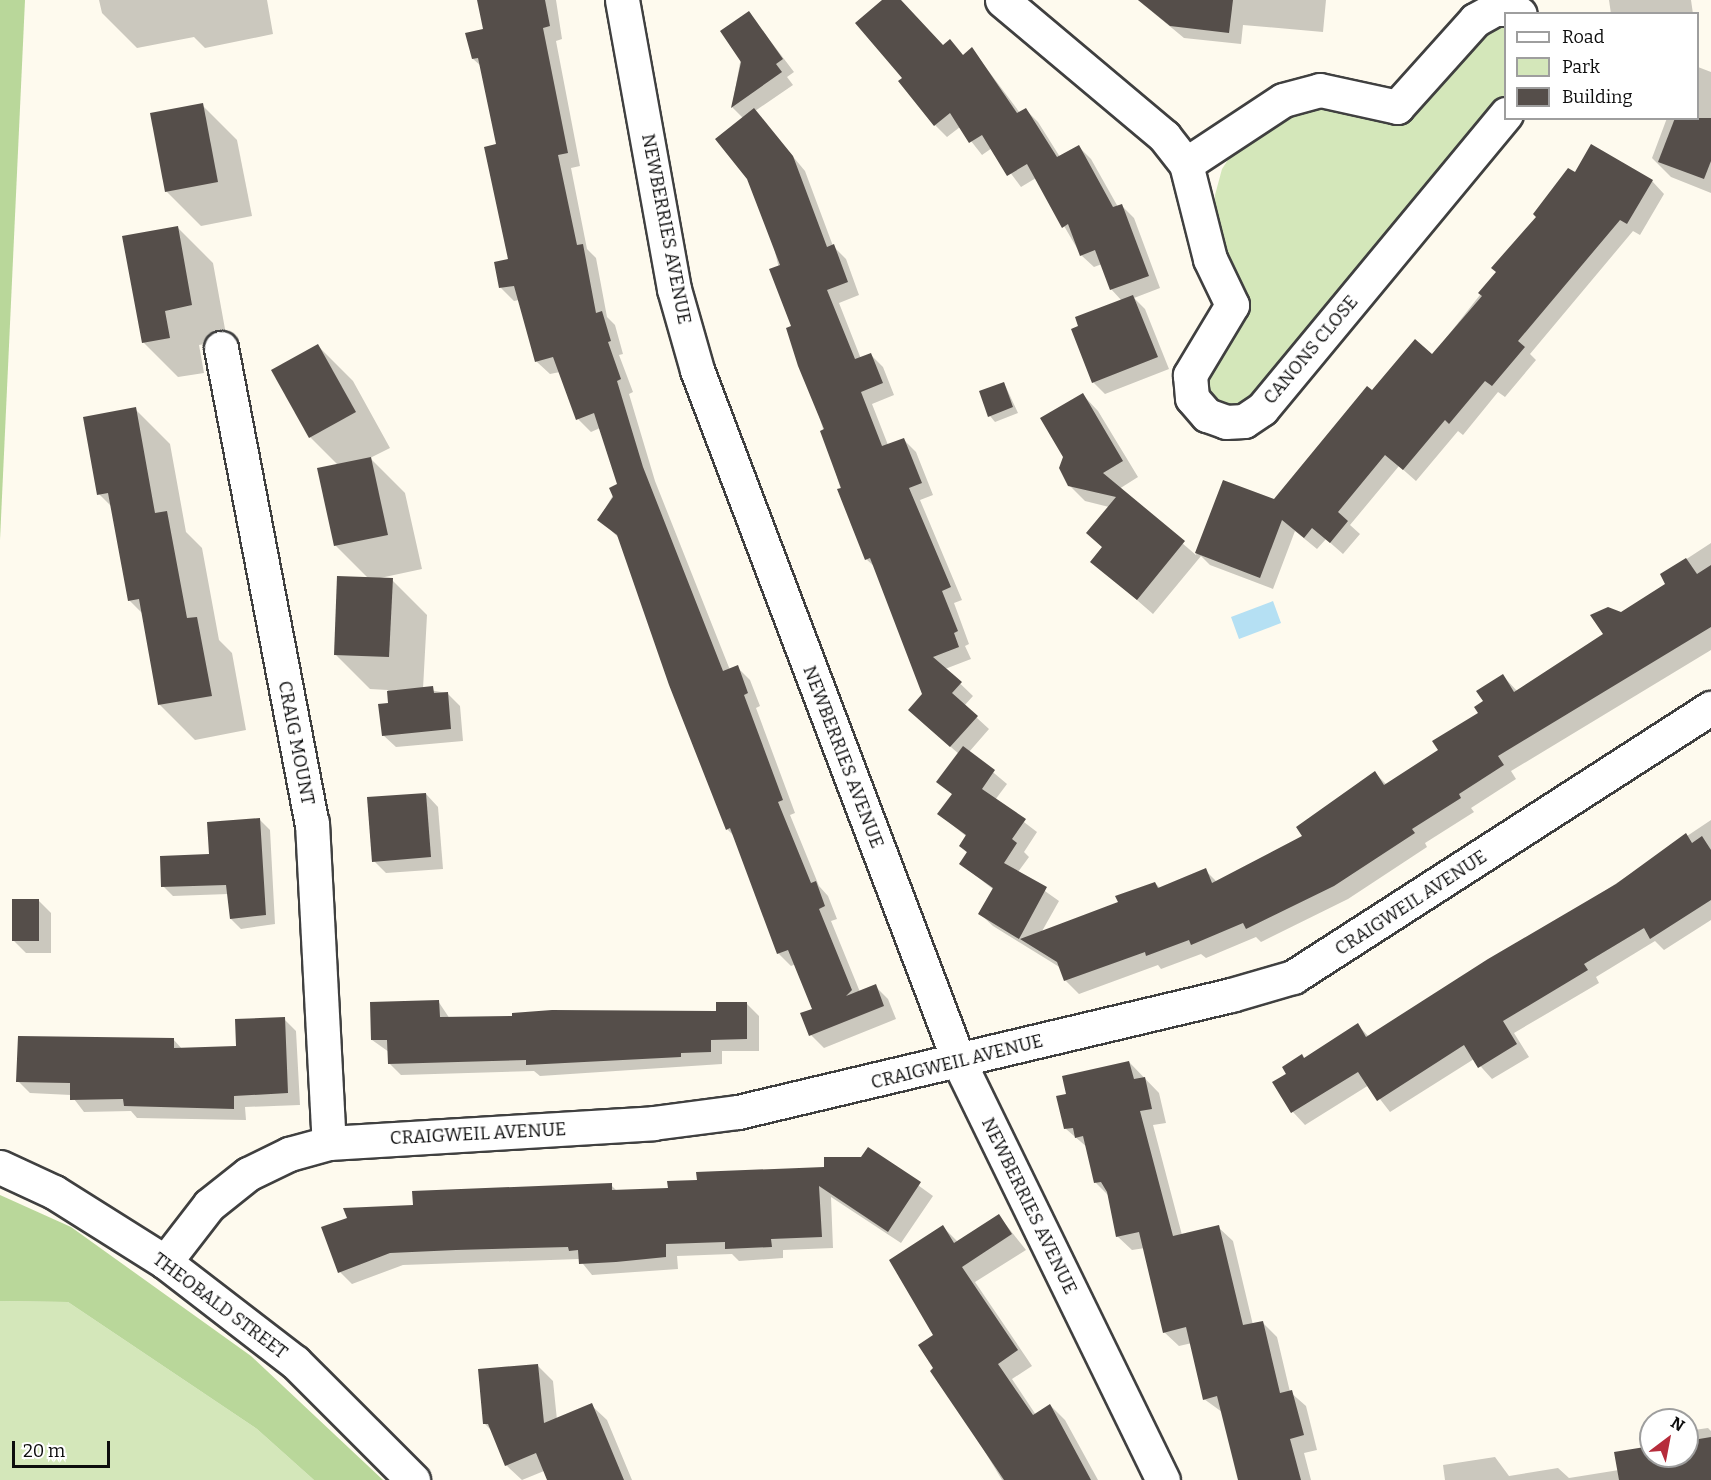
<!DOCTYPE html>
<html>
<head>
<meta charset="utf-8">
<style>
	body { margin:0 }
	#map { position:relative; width:1711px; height:1480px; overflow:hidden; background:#fefaee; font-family:Bitter,serif }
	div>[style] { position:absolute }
	.green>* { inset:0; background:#d4e7ba }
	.forest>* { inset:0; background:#b9d79a }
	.water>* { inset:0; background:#b5e0f3 }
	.shadow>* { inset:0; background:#0003 }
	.building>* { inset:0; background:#554e4a }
	.roads { filter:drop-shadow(2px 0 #404040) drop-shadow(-2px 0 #404040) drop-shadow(0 2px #404040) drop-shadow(0 -2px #404040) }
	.minor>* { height:33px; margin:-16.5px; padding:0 16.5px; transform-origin:16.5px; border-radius:16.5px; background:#fff }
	span { translate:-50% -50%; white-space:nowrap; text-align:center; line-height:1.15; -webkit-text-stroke:6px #fff; paint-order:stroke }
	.street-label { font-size:18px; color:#0d0d0d }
	.legend { position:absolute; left:1504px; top:12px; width:195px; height:108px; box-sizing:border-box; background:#fff; border:2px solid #9e9e9e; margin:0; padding:8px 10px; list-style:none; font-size:18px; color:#0d0d0d }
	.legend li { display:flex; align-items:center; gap:12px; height:30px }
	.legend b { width:30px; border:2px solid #9e9e9e }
	.north { position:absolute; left:1639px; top:1408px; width:60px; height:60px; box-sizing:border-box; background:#fff; border:2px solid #9e9e9e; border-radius:50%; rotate:32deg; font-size:16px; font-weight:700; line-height:24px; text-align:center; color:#0d0d0d }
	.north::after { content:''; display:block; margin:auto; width:21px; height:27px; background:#b62c3b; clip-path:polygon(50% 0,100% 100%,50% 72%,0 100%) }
	.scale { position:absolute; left:12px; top:1441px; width:98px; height:27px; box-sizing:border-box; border:3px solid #0d0d0d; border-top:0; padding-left:8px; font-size:18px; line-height:21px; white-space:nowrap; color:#0d0d0d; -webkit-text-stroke:4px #fff; paint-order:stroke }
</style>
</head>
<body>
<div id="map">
	<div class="green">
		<div style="clip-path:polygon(1505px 20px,1505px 97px,1255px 400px,1234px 412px,1204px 393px,1205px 365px,1239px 323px,1213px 228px,1215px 195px,1222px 169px,1241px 140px,1282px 113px,1328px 105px,1390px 122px,1486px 27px)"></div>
		<div style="clip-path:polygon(0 1301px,68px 1302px,257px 1429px,314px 1480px,0 1480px)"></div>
	</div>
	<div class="forest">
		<div style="clip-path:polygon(0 0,25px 0,0 540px)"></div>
		<div style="clip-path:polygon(0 1195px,71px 1227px,251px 1356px,383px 1480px,314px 1480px,257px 1429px,68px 1302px,0 1301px)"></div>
	</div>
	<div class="water">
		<div style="clip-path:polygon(1273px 601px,1281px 623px,1239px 639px,1231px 617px)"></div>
	</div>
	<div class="shadow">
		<div style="clip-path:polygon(99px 0,267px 0,273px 34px,205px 48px,194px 37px,137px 48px,102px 13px)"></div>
		<div style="clip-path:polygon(478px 0,556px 0,562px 39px,556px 41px,580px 166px,571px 168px,587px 249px,596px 258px,607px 317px,615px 325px,623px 354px,619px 355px,633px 392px,629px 394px,655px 481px,730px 670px,737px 667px,750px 680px,760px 706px,756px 708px,795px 813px,790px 815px,819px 886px,828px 896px,837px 919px,831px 921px,860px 992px,875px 986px,888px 999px,896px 1019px,824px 1048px,811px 1035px,814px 1010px,796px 964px,791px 966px,778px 953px,736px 838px,727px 829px,620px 539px,599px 519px,619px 485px,600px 428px,591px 432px,578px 419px,560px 372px,550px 374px,537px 362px,519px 300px,514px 301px,501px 288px,510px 261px,497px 145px,481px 66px,473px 59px,485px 30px)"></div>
		<div style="clip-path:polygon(884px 0,900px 0,943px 46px,964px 56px,972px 49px,1020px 113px,1026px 110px,1038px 122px,1060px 157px,1079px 147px,1091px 159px,1118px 207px,1122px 206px,1134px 218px,1160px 288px,1134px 298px,1145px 309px,1169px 369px,1105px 394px,1093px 382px,1122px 301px,1111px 289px,1102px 264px,1094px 267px,1081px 255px,1036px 178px,1021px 187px,992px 148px,982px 155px,960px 127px,947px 137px,935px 125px,904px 78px)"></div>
		<div style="clip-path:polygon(1138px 0,1326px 0,1323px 32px,1243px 25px,1241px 44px,1184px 38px)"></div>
		<div style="clip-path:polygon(1609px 0,1691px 0,1693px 14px,1611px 14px)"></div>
		<div style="clip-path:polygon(749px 13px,794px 72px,787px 77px,793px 85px,755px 111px,805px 171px,833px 246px,846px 259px,859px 295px,839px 303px,861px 359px,871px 355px,883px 367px,894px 395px,872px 404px,888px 445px,904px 440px,916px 452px,933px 495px,920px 500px,962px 600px,954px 603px,969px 644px,965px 646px,971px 659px,945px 669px,973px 696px,964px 706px,989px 729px,969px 752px,1007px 784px,995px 800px,1037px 832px,1024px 852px,1029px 857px,1018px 872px,1059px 901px,1041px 933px,1120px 903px,1155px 883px,1161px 889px,1205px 870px,1217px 882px,1304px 837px,1375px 773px,1387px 785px,1441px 751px,1480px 713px,1503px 676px,1517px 691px,1605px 635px,1621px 614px,1667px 584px,1662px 575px,1711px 543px,1711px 650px,1511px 771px,1516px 779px,1471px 808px,1474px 812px,1425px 843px,1427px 847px,1348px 899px,1261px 942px,1256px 937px,1206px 958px,1201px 954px,1161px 969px,1158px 965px,1079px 994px,1065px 980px,1061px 968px,993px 926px,980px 914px,994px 890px,961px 864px,968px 854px,961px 846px,967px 837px,939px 814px,953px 795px,938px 782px,959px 754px,922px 722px,924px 694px,876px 568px,866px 559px,851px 524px,793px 327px,743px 118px,732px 107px)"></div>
		<div style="clip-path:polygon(1698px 67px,1711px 72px,1711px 193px,1671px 177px,1652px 158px,1667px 118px,1698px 118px)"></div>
		<div style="clip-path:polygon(202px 105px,237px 140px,252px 216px,201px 226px,166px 191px)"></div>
		<div style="clip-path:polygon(1575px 174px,1652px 181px,1664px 194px,1640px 235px,1633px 231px,1530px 354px,1536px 360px,1505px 397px,1498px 392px,1463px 435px,1458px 431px,1416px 481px,1399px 466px,1350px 525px,1360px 534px,1343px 554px,1326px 539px,1317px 549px,1295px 531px,1273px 589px,1210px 565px,1201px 556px,1153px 614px,1092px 561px,1103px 548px,1088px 533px,1109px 507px,1085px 501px,1069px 485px,1083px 395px,1098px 411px,1138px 477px,1119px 489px,1196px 555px,1223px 482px,1274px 501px,1372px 392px,1432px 356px)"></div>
		<div style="clip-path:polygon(178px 228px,213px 263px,227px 340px,199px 345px,204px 373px,178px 377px,143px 342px)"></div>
		<div style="clip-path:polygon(318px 346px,353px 381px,390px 448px,370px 458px,405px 493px,422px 569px,380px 578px,392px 580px,427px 615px,423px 689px,447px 693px,460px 706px,463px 741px,396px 747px,383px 735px,390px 704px,388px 690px,370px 689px,335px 654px,369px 579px,335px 545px,338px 465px,310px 437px,273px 371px)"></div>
		<div style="clip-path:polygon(1004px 383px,1018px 413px,995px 422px,990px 416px)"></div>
		<div style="clip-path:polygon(135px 409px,170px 444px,186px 532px,202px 548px,219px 640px,232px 653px,246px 730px,195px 740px,160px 705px,143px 614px,129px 600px,112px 507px,99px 494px)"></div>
		<div style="clip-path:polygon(426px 794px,438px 807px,443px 869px,386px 873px,374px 861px)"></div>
		<div style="clip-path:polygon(260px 820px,270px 830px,275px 924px,241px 929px,231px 919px,228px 894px,173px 896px,163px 886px)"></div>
		<div style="clip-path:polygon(1711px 820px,1711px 920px,1664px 950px,1655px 941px,1596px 977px,1599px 983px,1514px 1033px,1529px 1057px,1492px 1079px,1474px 1059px,1390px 1112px,1369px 1085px,1305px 1125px,1293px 1112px,1274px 1082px,1305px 1060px,1358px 1025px,1369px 1037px,1560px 921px)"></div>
		<div style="clip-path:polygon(39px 901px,51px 913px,51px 953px,26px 953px,13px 940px)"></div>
		<div style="clip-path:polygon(438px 1001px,450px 1019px,717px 1012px,747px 1004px,759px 1016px,759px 1051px,722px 1051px,722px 1064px,540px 1076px,534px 1071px,401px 1075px,389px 1063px,389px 1052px,372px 1040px)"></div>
		<div style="clip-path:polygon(284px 1019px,296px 1031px,300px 1105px,245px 1107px,246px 1120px,137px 1118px,131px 1111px,84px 1112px,71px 1095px,30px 1093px,18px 1081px,173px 1039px,183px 1050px,237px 1048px)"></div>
		<div style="clip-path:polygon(1129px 1062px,1159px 1093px,1166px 1123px,1153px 1125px,1182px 1235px,1218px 1227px,1233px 1241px,1253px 1325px,1263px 1323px,1277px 1337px,1290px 1392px,1306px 1406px,1317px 1450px,1304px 1453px,1311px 1480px,1240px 1480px,1222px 1412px,1204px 1399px,1192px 1343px,1179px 1346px,1164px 1332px,1145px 1248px,1132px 1250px,1117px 1236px,1109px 1196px,1096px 1183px,1088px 1148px,1066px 1129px,1068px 1095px)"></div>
		<div style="clip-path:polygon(868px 1149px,933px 1196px,901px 1243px,831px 1197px,833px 1248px,783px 1250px,783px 1258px,739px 1261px,732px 1254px,677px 1256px,678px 1269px,592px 1275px,579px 1259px,403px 1265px,352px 1284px,340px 1272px,415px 1207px,611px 1185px,617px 1191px,669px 1189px,699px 1181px,825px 1169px,862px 1158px)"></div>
		<div style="clip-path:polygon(999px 1216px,1026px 1250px,975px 1282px,1032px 1366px,1012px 1379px,1036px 1415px,1050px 1405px,1065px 1420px,1098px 1480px,1002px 1480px,935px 1369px,943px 1227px,958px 1242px)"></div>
		<div style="clip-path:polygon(538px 1366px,553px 1381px,557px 1420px,591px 1405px,607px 1420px,632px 1480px,548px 1480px,544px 1471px,522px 1480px,506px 1465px,493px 1432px,485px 1424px)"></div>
		<div style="clip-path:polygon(1708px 1428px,1711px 1431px,1711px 1480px,1445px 1480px,1443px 1465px,1495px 1457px,1509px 1476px,1558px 1468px,1569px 1478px,1619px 1470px,1651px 1448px,1651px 1456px,1687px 1456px,1687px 1431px)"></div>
	</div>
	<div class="building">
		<div style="clip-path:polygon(477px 0,545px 0,550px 26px,543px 28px,568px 153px,558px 155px,577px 245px,583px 244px,596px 313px,602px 311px,611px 341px,608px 342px,621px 379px,617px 381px,643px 467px,723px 671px,738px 665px,748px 693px,744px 695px,783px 800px,778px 802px,811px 883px,816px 881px,825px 906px,819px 909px,852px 990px,846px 996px,876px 984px,884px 1006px,809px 1036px,800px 1013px,812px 1009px,788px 950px,777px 954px,730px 828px,726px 830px,669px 685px,617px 535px,597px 520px,613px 497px,609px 488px,617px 484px,594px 413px,576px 420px,553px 357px,535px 362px,514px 286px,499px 288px,494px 262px,508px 259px,484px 147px,496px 144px,478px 58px,472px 59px,465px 33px,483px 29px)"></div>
		<div style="clip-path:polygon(882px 0,901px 0,943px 45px,950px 39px,963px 55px,972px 47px,1017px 113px,1026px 108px,1057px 157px,1079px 145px,1113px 207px,1122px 204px,1149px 276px,1110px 290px,1095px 250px,1080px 256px,1068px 224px,1062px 228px,1027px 164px,1007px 176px,982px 135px,969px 143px,950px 113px,934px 126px,898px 81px,902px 78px,855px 23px)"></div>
		<div style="clip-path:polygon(1138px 0,1233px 0,1229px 33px,1170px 26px)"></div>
		<div style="clip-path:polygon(749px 11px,783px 59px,776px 64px,782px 72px,731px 108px,741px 62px,720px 31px)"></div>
		<div style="clip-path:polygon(203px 103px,218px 182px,165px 192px,150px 113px)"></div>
		<div style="clip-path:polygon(754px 108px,793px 156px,827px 247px,834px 244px,848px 282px,827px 290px,855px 359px,871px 353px,883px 383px,861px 392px,882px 446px,904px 438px,922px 483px,909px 488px,951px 587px,942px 591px,958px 631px,954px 633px,959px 647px,933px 657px,962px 682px,952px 693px,978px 716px,950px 747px,908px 710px,922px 694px,870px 558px,865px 560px,837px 489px,841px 488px,820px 431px,824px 429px,798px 366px,786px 328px,791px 326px,769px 269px,780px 265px,747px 179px,715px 139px)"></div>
		<div style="clip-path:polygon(1675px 118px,1711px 118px,1711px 161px,1704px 179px,1658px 162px)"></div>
		<div style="clip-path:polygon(1591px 144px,1653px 180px,1627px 224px,1620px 220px,1518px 341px,1525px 347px,1492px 386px,1485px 381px,1449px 424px,1445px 420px,1403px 470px,1385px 455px,1338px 512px,1348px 521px,1330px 543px,1312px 528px,1304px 538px,1282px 520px,1260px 578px,1195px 553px,1223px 480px,1274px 499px,1367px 386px,1372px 390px,1415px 339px,1432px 354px,1482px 296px,1478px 293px,1496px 272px,1491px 268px,1536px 217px,1533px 214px,1568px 168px,1575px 172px)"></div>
		<div style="clip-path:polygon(178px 226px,192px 305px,165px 311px,170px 338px,142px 343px,122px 236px)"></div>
		<div style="clip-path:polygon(1133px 295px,1158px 357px,1092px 383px,1071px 329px,1078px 326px,1075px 317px)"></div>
		<div style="clip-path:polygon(318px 344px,356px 412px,309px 438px,271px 370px)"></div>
		<div style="clip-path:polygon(1004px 382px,1013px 407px,988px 417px,979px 391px)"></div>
		<div style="clip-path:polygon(1083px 393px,1123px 461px,1103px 473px,1185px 541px,1137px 600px,1090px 562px,1102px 547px,1086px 533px,1116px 497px,1068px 486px,1059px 468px,1063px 457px,1040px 418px)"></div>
		<div style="clip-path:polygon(136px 407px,155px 513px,167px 511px,187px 618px,197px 617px,212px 696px,158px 705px,139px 599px,128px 601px,108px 493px,97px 495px,83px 417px)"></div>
		<div style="clip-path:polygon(371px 457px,388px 535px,334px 546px,317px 468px)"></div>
		<div style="clip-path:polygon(1686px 558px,1697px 574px,1711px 565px,1711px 627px,1498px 756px,1504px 765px,1459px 794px,1461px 798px,1412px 829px,1415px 833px,1334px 886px,1246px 929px,1243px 923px,1191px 945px,1189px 940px,1146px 956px,1145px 952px,1064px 981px,1057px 962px,1020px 939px,1118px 902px,1115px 896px,1155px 882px,1158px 888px,1206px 868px,1212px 883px,1302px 836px,1296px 827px,1375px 771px,1384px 785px,1438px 750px,1432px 741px,1478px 713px,1474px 707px,1483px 701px,1476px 691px,1503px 674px,1514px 692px,1603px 634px,1590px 615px,1608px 607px,1621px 612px,1665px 584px,1660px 574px)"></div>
		<div style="clip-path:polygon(337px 576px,393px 578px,389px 657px,334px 655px)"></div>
		<div style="clip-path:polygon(433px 686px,434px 693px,448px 692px,451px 729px,382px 736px,378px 704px,388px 703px,387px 691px)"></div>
		<div style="clip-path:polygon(963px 746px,995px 770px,982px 789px,1026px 819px,1012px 839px,1017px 843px,1004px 863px,1047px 887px,1019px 939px,978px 914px,993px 888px,959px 864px,967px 852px,959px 846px,966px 835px,937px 814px,952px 794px,936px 782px)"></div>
		<div style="clip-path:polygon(426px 793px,431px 857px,372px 862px,367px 797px)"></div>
		<div style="clip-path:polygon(260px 818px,266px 915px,230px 919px,226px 885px,161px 887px,160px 856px,209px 854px,207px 822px)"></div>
		<div style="clip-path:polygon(1686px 833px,1692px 843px,1702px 836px,1711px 850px,1711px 900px,1650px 939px,1644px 928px,1584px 964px,1588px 970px,1503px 1021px,1517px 1044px,1478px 1068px,1464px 1045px,1377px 1101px,1358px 1072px,1291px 1113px,1272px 1082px,1286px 1074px,1282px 1067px,1302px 1054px,1304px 1058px,1358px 1023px,1366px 1037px,1488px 959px,1616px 884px)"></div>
		<div style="clip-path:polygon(12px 899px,39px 899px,39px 941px,12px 941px)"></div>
		<div style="clip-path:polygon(439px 1000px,440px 1017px,512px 1016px,512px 1013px,552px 1010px,716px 1011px,716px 1002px,747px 1002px,747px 1039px,711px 1040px,711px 1052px,681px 1053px,681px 1057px,526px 1065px,526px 1060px,388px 1064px,387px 1040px,371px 1040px,370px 1002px)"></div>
		<div style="clip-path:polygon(285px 1017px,288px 1093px,234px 1096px,234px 1109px,124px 1106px,123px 1099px,70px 1100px,70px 1083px,16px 1082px,18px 1036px,174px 1038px,174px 1048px,236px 1046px,235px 1019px)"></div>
		<div style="clip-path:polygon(1129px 1061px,1134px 1079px,1145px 1077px,1152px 1109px,1140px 1111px,1173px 1236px,1219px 1225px,1243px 1325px,1263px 1321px,1280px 1393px,1292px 1390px,1304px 1435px,1290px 1439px,1301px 1480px,1238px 1480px,1217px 1396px,1203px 1400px,1186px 1327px,1163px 1333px,1139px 1232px,1116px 1237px,1107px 1192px,1101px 1182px,1094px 1183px,1083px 1136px,1075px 1138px,1073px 1128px,1064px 1129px,1056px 1096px,1066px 1094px,1062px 1076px)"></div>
		<div style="clip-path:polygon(868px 1147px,921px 1182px,888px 1232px,819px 1186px,822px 1237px,771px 1239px,772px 1247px,725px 1249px,725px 1242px,666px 1244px,666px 1257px,616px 1262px,579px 1264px,578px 1250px,569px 1251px,568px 1247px,456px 1250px,390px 1253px,338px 1273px,321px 1227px,347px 1218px,343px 1208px,413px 1205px,412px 1191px,612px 1183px,612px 1190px,668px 1188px,667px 1181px,697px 1180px,696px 1172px,824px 1167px,824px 1157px,861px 1157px)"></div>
		<div style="clip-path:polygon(999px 1214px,1012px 1234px,962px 1267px,1018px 1350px,998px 1364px,1033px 1415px,1050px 1404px,1091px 1480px,1004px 1480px,930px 1371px,933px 1368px,918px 1345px,933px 1335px,889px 1260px,943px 1225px,954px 1243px)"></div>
		<div style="clip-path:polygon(538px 1364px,544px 1423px,592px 1403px,624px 1480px,547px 1480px,536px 1453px,505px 1466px,488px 1424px,483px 1424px,478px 1369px)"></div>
		<div style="clip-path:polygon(1711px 1437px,1711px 1480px,1619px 1480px,1614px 1452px,1651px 1446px,1651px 1456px,1687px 1456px,1687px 1441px)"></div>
	</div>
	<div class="roads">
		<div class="minor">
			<div style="left:622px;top:0;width:294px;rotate:79.8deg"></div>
			<div style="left:674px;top:289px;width:84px;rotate:74.1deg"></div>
			<div style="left:697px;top:370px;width:740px;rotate:69.26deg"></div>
			<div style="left:959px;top:1062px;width:465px;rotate:64deg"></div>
			<div style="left:1002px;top:0;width:212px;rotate:40deg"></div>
			<div style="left:1164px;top:136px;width:36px;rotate:52deg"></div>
			<div style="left:1186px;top:164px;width:98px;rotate:75.8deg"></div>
			<div style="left:1210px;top:259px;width:51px;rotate:64.4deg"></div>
			<div style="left:1232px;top:305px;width:82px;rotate:121deg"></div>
			<div style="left:1190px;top:375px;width:23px;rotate:85deg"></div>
			<div style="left:1192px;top:398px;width:23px;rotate:49deg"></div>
			<div style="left:1207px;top:415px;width:20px;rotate:20deg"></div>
			<div style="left:1226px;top:422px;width:18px;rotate:-3deg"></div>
			<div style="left:1244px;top:421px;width:22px;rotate:-34deg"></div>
			<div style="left:1262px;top:409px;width:383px;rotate:-50.4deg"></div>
			<div style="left:1186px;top:164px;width:116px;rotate:-33.4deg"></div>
			<div style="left:1283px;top:100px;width:38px;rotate:-15deg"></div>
			<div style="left:1320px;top:90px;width:79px;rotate:12.4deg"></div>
			<div style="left:1397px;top:107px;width:117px;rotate:-48.1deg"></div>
			<div style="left:1475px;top:20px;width:23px;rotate:-29deg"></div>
			<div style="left:1495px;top:9px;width:17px"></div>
			<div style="left:1512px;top:9px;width:9px;rotate:32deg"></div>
			<div style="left:221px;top:348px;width:484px;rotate:79.2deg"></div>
			<div style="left:312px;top:823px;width:320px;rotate:87deg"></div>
			<div style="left:0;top:1167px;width:60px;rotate:24.8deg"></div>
			<div style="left:54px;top:1192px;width:131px;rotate:32.2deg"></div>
			<div style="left:165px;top:1262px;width:164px;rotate:37.6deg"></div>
			<div style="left:295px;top:1362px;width:167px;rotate:45deg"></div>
			<div style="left:165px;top:1262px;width:72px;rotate:-52.3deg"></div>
			<div style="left:209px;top:1205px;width:50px;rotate:-38.5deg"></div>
			<div style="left:248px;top:1174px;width:46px;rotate:-26deg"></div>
			<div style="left:289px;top:1154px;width:41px;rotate:-15.4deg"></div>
			<div style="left:329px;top:1143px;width:325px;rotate:-3.5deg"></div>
			<div style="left:653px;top:1123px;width:86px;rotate:-7.4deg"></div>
			<div style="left:738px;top:1112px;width:507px;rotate:-13.35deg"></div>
			<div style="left:1231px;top:995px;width:65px;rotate:-16.2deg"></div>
			<div style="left:1293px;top:977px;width:497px;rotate:-32.8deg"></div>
		</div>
	</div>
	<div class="street-label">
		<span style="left:666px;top:229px;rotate:79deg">NEWBERRIES AVENUE</span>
		<span style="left:1311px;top:350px;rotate:-50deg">CANONS CLOSE</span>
		<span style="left:296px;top:743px;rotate:79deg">CRAIG MOUNT</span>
		<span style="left:843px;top:757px;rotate:69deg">NEWBERRIES AVENUE</span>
		<span style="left:1411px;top:903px;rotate:-33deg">CRAIGWEIL AVENUE</span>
		<span style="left:957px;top:1062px;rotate:-14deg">CRAIGWEIL AVENUE</span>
		<span style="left:478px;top:1134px;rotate:-3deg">CRAIGWEIL AVENUE</span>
		<span style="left:1029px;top:1206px;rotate:64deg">NEWBERRIES AVENUE</span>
		<span style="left:220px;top:1306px;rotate:37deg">THEOBALD STREET</span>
	</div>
	<ul class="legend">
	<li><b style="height:8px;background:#fff"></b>Road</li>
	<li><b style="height:16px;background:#d4e7ba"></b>Park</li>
	<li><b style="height:16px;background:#554e4a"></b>Building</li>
	</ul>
	<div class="north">N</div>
	<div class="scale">20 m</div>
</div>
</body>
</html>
